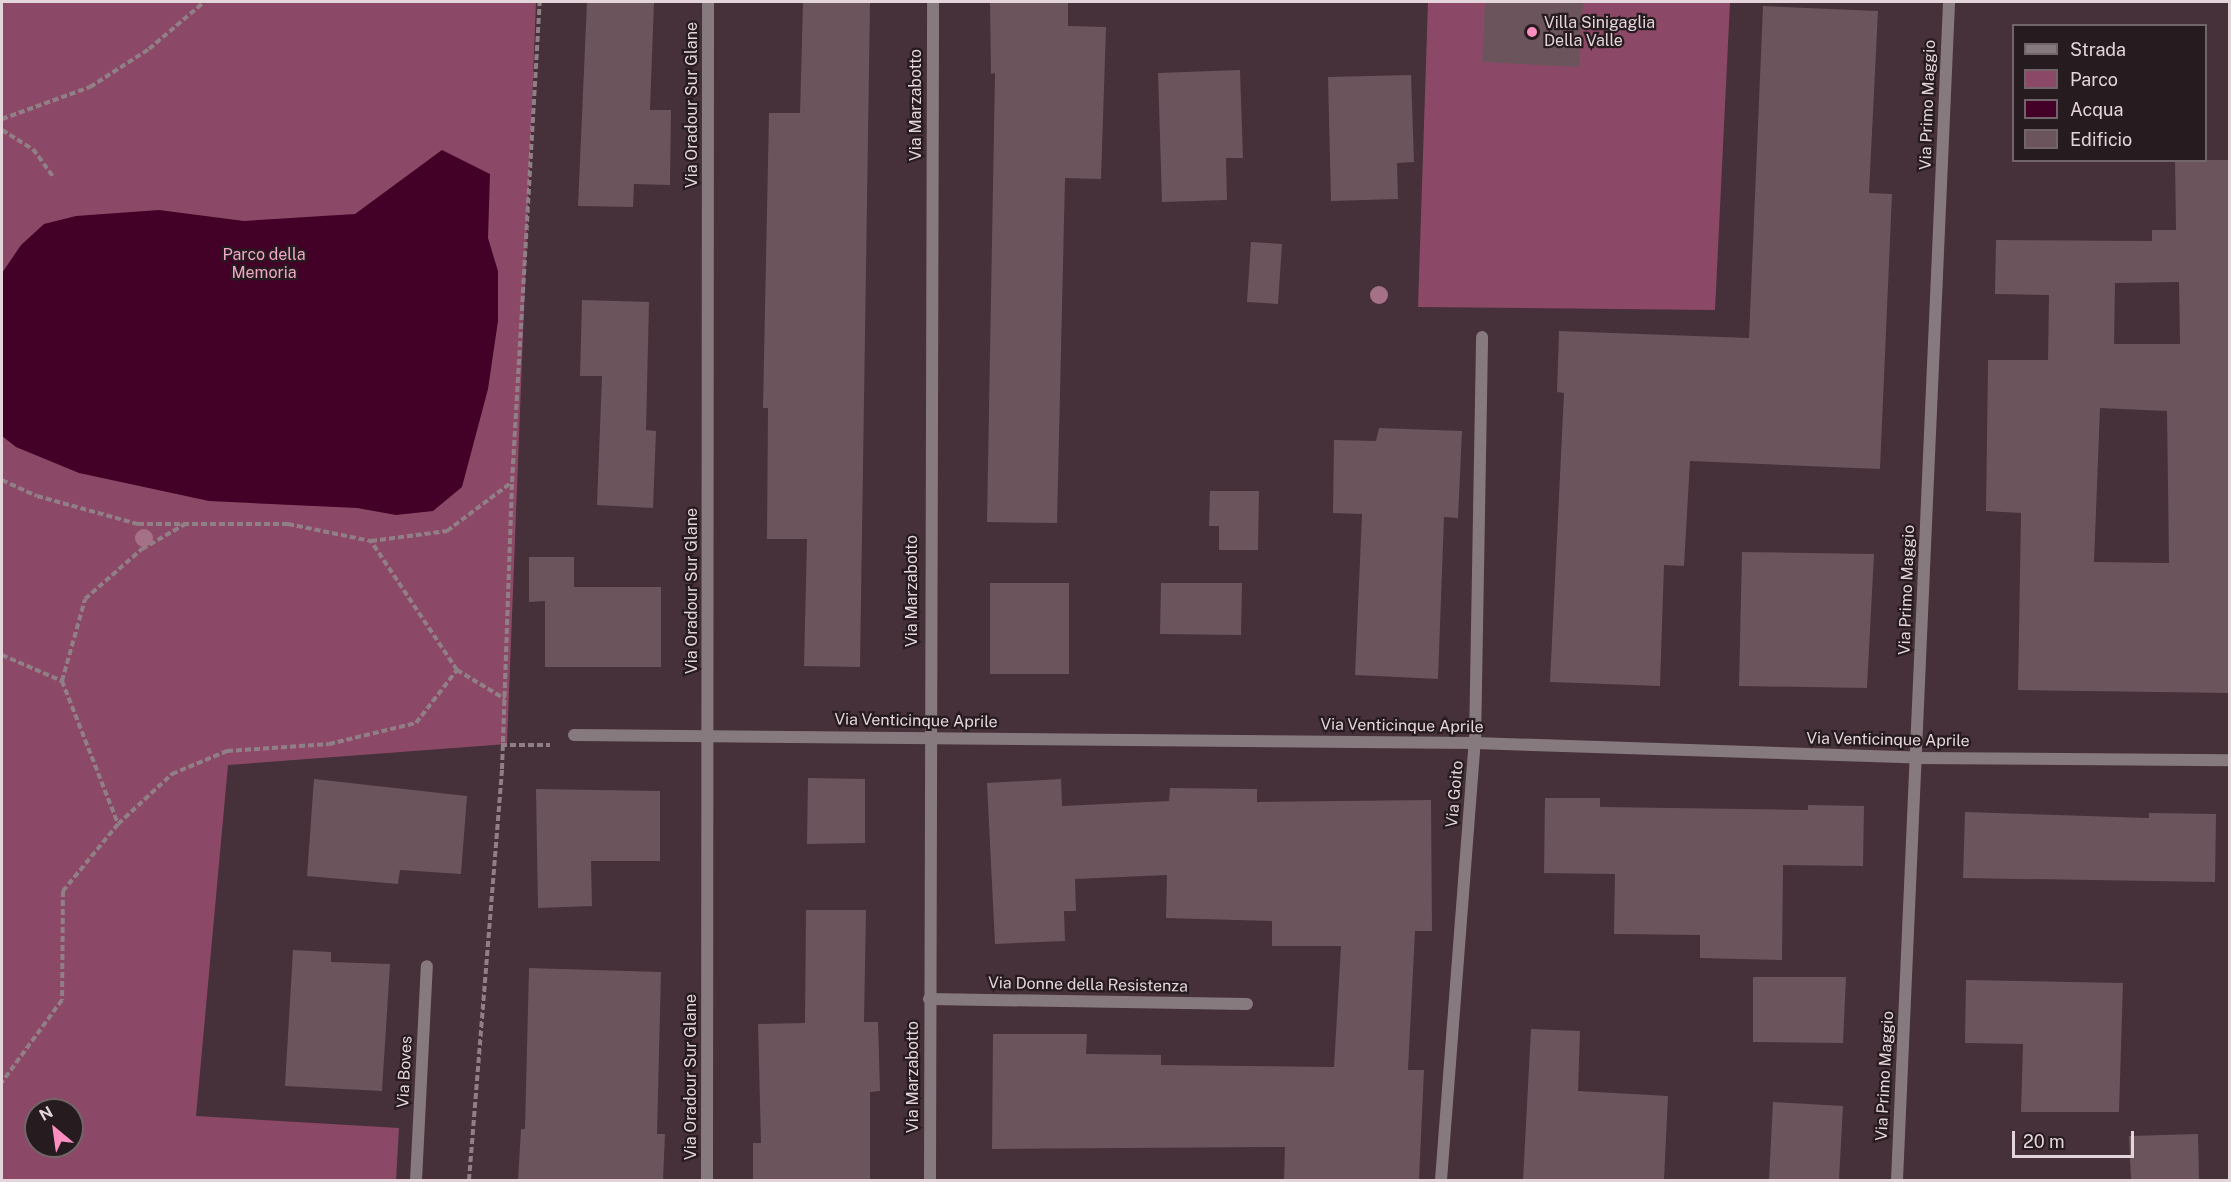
<!DOCTYPE html>
<html>
<head>
<meta charset="utf-8">
<style>
	body { margin:0 }
	#map { position:relative; width:2231px; height:1182px; overflow:hidden; background:#463039; font-family:"Public Sans",sans-serif }
	div>[style] { position:absolute }
	.green>* { inset:0; background:#8c4967 }
	.water>* { inset:0; background:#440127 }
	.building>* { inset:0; background:#6c545d }
	.path>* { height:4px; margin-top:-2px; transform-origin:0; background:repeating-linear-gradient(90deg,#917f86 0 6px,transparent 0 9px) }
	.street>* { height:12px; margin:-6px; padding:0 6px; transform-origin:6px; border-radius:6px; background:#867a7e }
	.trees>* { width:18px; height:18px; margin:-9px; border-radius:50%; background:#a57187 }
	.dots>* { width:16px; height:16px; translate:-50% -50%; box-sizing:border-box; border:3px solid #261b1f; border-radius:50% }
	span { translate:-50% -50%; white-space:nowrap; text-align:center; line-height:1.15; -webkit-text-stroke:4.5px #261b1f; paint-order:stroke }
	.poi-label { font-size:16px; color:#e4d5db }
	.left { translate:0 -50%; text-align:left }
	.street-label { font-size:16px; color:#e4d5db }
	.park-label { font-size:16px; color:#f2a7c6 }
	.frame { position:absolute; inset:0; border:3px solid #e4d5db; pointer-events:none }
	.legend { position:absolute; left:2012px; top:24px; width:195px; height:138px; box-sizing:border-box; background:#261b1f; border:2px solid #72656a; margin:0; padding:8px 10px; list-style:none; font-size:18px; color:#e4d5db }
	.legend li { display:flex; align-items:center; gap:12px; height:30px }
	.legend b { width:30px; border:2px solid #72656a }
	.north { position:absolute; left:24px; top:1098px; width:60px; height:60px; box-sizing:border-box; background:#261b1f; border:2px solid #72656a; border-radius:50%; rotate:331deg; font-size:16px; font-weight:700; line-height:24px; text-align:center; color:#e4d5db }
	.north::after { content:''; display:block; margin:auto; width:21px; height:27px; background:#fd8ebf; clip-path:polygon(50% 0,100% 100%,50% 72%,0 100%) }
	.scale { position:absolute; left:2012px; top:1131px; width:122px; height:27px; box-sizing:border-box; border:3px solid #e4d5db; border-top:0; padding-left:8px; font-size:18px; line-height:21px; white-space:nowrap; color:#e4d5db; -webkit-text-stroke:4px #261b1f; paint-order:stroke }
</style>
</head>
<body>
<div id="map">
	<div class="green">
		<div style="clip-path:polygon(evenodd,2px 2px,536px 2px,507px 744px,228px 765px,196px 1116px,399px 1128px,396px 1180px,2px 1180px,2px 2px,36px 1110px,72px 1110px,72px 1146px,36px 1146px,36px 1110px)"></div>
		<div style="clip-path:polygon(1428px 2px,1730px 2px,1715px 310px,1418px 307px)"></div>
	</div>
	<div class="water">
		<div style="clip-path:polygon(442px 150px,490px 174px,488px 238px,498px 271px,498px 321px,488px 389px,462px 487px,433px 511px,396px 515px,357px 508px,209px 501px,79px 473px,16px 447px,2px 436px,2px 273px,21px 245px,44px 224px,76px 216px,159px 210px,244px 221px,355px 214px)"></div>
	</div>
	<div class="building">
		<div style="clip-path:polygon(587px 2px,654px 2px,650px 110px,671px 110px,670px 185px,634px 184px,633px 207px,578px 206px)"></div>
		<div style="clip-path:polygon(803px 2px,870px 2px,860px 667px,804px 666px,807px 539px,767px 539px,768px 408px,763px 408px,769px 113px,800px 113px)"></div>
		<div style="clip-path:polygon(990px 2px,1068px 2px,1068px 26px,1106px 27px,1101px 179px,1065px 178px,1057px 523px,987px 522px,995px 73px,991px 74px)"></div>
		<div style="clip-path:polygon(1485px 2px,1583px 2px,1579px 67px,1482px 62px)"></div>
		<div style="clip-path:polygon(1763px 6px,1878px 11px,1869px 193px,1892px 194px,1880px 469px,1690px 461px,1684px 566px,1664px 565px,1660px 686px,1550px 682px,1564px 393px,1557px 392px,1559px 331px,1749px 338px)"></div>
		<div style="clip-path:polygon(1240px 70px,1243px 158px,1226px 158px,1227px 200px,1162px 202px,1158px 73px)"></div>
		<div style="clip-path:polygon(1411px 75px,1414px 162px,1397px 163px,1398px 199px,1331px 201px,1328px 77px)"></div>
		<div style="clip-path:polygon(evenodd,2175px 160px,2229px 160px,2229px 693px,2018px 690px,2021px 513px,1986px 511px,1988px 360px,2048px 360px,2049px 295px,1995px 294px,1996px 240px,2152px 241px,2152px 230px,2176px 230px,2175px 160px,2179px 282px,2180px 344px,2114px 344px,2115px 283px,2179px 282px,2175px 160px,2100px 408px,2167px 411px,2169px 563px,2094px 562px,2100px 408px)"></div>
		<div style="clip-path:polygon(1251px 242px,1282px 244px,1278px 304px,1247px 302px)"></div>
		<div style="clip-path:polygon(582px 300px,649px 302px,646px 430px,656px 431px,653px 508px,597px 505px,602px 376px,580px 376px)"></div>
		<div style="clip-path:polygon(1379px 428px,1462px 431px,1458px 518px,1444px 517px,1438px 679px,1355px 675px,1362px 514px,1333px 513px,1334px 440px,1376px 441px)"></div>
		<div style="clip-path:polygon(1210px 491px,1259px 491px,1258px 550px,1219px 550px,1219px 526px,1209px 526px)"></div>
		<div style="clip-path:polygon(1742px 552px,1874px 554px,1867px 688px,1739px 686px)"></div>
		<div style="clip-path:polygon(529px 557px,574px 557px,574px 587px,661px 587px,661px 667px,545px 667px,545px 601px,529px 602px)"></div>
		<div style="clip-path:polygon(990px 583px,1069px 583px,1069px 674px,990px 674px)"></div>
		<div style="clip-path:polygon(1161px 583px,1242px 583px,1241px 635px,1160px 634px)"></div>
		<div style="clip-path:polygon(808px 778px,865px 779px,865px 843px,807px 844px)"></div>
		<div style="clip-path:polygon(314px 779px,467px 796px,461px 874px,400px 870px,398px 884px,307px 876px)"></div>
		<div style="clip-path:polygon(1061px 779px,1062px 806px,1169px 801px,1170px 788px,1257px 789px,1257px 802px,1431px 800px,1432px 931px,1415px 931px,1408px 1070px,1424px 1070px,1419px 1180px,1284px 1180px,1285px 1147px,992px 1149px,993px 1034px,1087px 1034px,1086px 1054px,1161px 1055px,1161px 1065px,1334px 1067px,1341px 946px,1272px 946px,1272px 921px,1166px 918px,1167px 875px,1075px 879px,1076px 911px,1064px 911px,1065px 941px,995px 944px,987px 783px)"></div>
		<div style="clip-path:polygon(536px 789px,660px 791px,660px 861px,591px 861px,592px 906px,538px 908px)"></div>
		<div style="clip-path:polygon(1545px 798px,1600px 798px,1600px 807px,1808px 810px,1808px 805px,1864px 806px,1863px 866px,1783px 865px,1782px 960px,1700px 958px,1700px 935px,1614px 934px,1615px 874px,1544px 873px)"></div>
		<div style="clip-path:polygon(1965px 812px,2149px 818px,2149px 813px,2216px 814px,2215px 882px,1963px 878px)"></div>
		<div style="clip-path:polygon(806px 910px,866px 910px,864px 1022px,878px 1022px,880px 1091px,870px 1092px,870px 1180px,753px 1180px,753px 1143px,761px 1143px,758px 1024px,805px 1023px)"></div>
		<div style="clip-path:polygon(293px 950px,331px 952px,331px 962px,390px 964px,382px 1091px,285px 1086px)"></div>
		<div style="clip-path:polygon(529px 968px,661px 972px,657px 1134px,665px 1134px,663px 1180px,518px 1180px,521px 1129px,525px 1129px)"></div>
		<div style="clip-path:polygon(1753px 977px,1846px 977px,1843px 1043px,1753px 1042px)"></div>
		<div style="clip-path:polygon(1966px 980px,2123px 983px,2119px 1112px,2021px 1112px,2023px 1044px,1965px 1043px)"></div>
		<div style="clip-path:polygon(1531px 1029px,1580px 1031px,1578px 1091px,1668px 1096px,1664px 1180px,1523px 1180px)"></div>
		<div style="clip-path:polygon(1773px 1102px,1843px 1106px,1839px 1180px,1769px 1180px)"></div>
		<div style="clip-path:polygon(2198px 1134px,2199px 1180px,2131px 1180px,2129px 1136px)"></div>
	</div>
	<div class="path">
		<div style="left:2px;top:119px;width:94px;rotate:-20deg"></div>
		<div style="left:90px;top:87px;width:70px;rotate:-32.8deg"></div>
		<div style="left:149px;top:49px;width:72px;rotate:-40.5deg"></div>
		<div style="left:2px;top:130px;width:36px;rotate:32deg"></div>
		<div style="left:33px;top:149px;width:36px;rotate:54deg"></div>
		<div style="left:2px;top:480px;width:38px;rotate:25deg"></div>
		<div style="left:37px;top:496px;width:105px;rotate:15.5deg"></div>
		<div style="left:138px;top:524px;width:150px"></div>
		<div style="left:288px;top:524px;width:85px;rotate:11.6deg"></div>
		<div style="left:371px;top:541px;width:77px;rotate:-7.5deg"></div>
		<div style="left:447px;top:531px;width:81px;rotate:-37deg"></div>
		<div style="left:2px;top:655px;width:65px;rotate:23.4deg"></div>
		<div style="left:62px;top:681px;width:154px;rotate:68.6deg"></div>
		<div style="left:118px;top:824px;width:87px;rotate:129.4deg"></div>
		<div style="left:63px;top:891px;width:109px;rotate:90.5deg"></div>
		<div style="left:62px;top:1000px;width:102px;rotate:126.2deg"></div>
		<div style="left:457px;top:670px;width:56px;rotate:31.1deg"></div>
		<div style="left:62px;top:681px;width:85px;rotate:-74.3deg"></div>
		<div style="left:85px;top:599px;width:76px;rotate:-41.3deg"></div>
		<div style="left:142px;top:549px;width:52px;rotate:-30deg"></div>
		<div style="left:501px;top:745px;width:49px"></div>
		<div style="left:118px;top:824px;width:74px;rotate:-42.8deg"></div>
		<div style="left:172px;top:774px;width:60px;rotate:-22.7deg"></div>
		<div style="left:227px;top:751px;width:102px;rotate:-3.9deg"></div>
		<div style="left:329px;top:744px;width:89px;rotate:-13.6deg"></div>
		<div style="left:416px;top:723px;width:67px;rotate:-52.3deg"></div>
		<div style="left:457px;top:670px;width:155px;rotate:-123.7deg"></div>
		<div style="left:469px;top:1180px;width:412px;rotate:-85.4deg"></div>
		<div style="left:502px;top:769px;width:287px;rotate:-88deg"></div>
		<div style="left:512px;top:482px;width:481px;rotate:-86.7deg"></div>
	</div>
	<div class="street">
		<div style="left:574px;top:735px;width:901px;rotate:0.51deg"></div>
		<div style="left:1475px;top:743px;width:441px;rotate:1.9deg"></div>
		<div style="left:1916px;top:758px;width:314px;rotate:0.4deg"></div>
		<div style="left:929px;top:999px;width:318px;rotate:0.9deg"></div>
		<div style="left:416px;top:1180px;width:214px;rotate:-87.1deg"></div>
		<div style="left:707px;top:1180px;width:1178px;rotate:-89.95deg"></div>
		<div style="left:930px;top:1180px;width:1178px;rotate:-89.85deg"></div>
		<div style="left:1441px;top:1180px;width:438px;rotate:-85.6deg"></div>
		<div style="left:1475px;top:743px;width:406px;rotate:-89deg"></div>
		<div style="left:1897px;top:1180px;width:1179px;rotate:-87.47deg"></div>
	</div>
	<div class="trees">
		<div style="left:1379px;top:295px"></div>
		<div style="left:144px;top:538px"></div>
	</div>
	<div class="dots">
		<div style="left:1532px;top:32px;background:#fd8ebf"></div>
	</div>
	<div class="poi-label">
		<span class="left" style="left:1544px;top:32px">Villa Sinigaglia<br>Della Valle</span>
	</div>
	<div class="street-label">
		<span style="left:692px;top:105px;rotate:-90deg">Via Oradour Sur Glane</span>
		<span style="left:916px;top:105px;rotate:-90deg">Via Marzabotto</span>
		<span style="left:1928px;top:105px;rotate:-88deg">Via Primo Maggio</span>
		<span style="left:1907px;top:590px;rotate:-88deg">Via Primo Maggio</span>
		<span style="left:692px;top:591px;rotate:-90deg">Via Oradour Sur Glane</span>
		<span style="left:912px;top:591px;rotate:-90deg">Via Marzabotto</span>
		<span style="left:916px;top:721px;rotate:1deg">Via Venticinque Aprile</span>
		<span style="left:1402px;top:726px;rotate:1deg">Via Venticinque Aprile</span>
		<span style="left:1888px;top:740px;rotate:1deg">Via Venticinque Aprile</span>
		<span style="left:1455px;top:794px;rotate:-85deg">Via Goito</span>
		<span style="left:1088px;top:985px;rotate:1deg">Via Donne della Resistenza</span>
		<span style="left:405px;top:1072px;rotate:-87deg">Via Boves</span>
		<span style="left:1885px;top:1076px;rotate:-87deg">Via Primo Maggio</span>
		<span style="left:691px;top:1077px;rotate:-90deg">Via Oradour Sur Glane</span>
		<span style="left:913px;top:1077px;rotate:-90deg">Via Marzabotto</span>
	</div>
	<div class="park-label">
		<span style="left:264px;top:264px">Parco della<br>Memoria</span>
	</div>
	<div class="frame"></div>
	<ul class="legend">
	<li><b style="height:8px;background:#867a7e"></b>Strada</li>
	<li><b style="height:16px;background:#8c4967"></b>Parco</li>
	<li><b style="height:16px;background:#440127"></b>Acqua</li>
	<li><b style="height:16px;background:#6c545d"></b>Edificio</li>
	</ul>
	<div class="north">N</div>
	<div class="scale">20 m</div>
</div>
</body>
</html>
